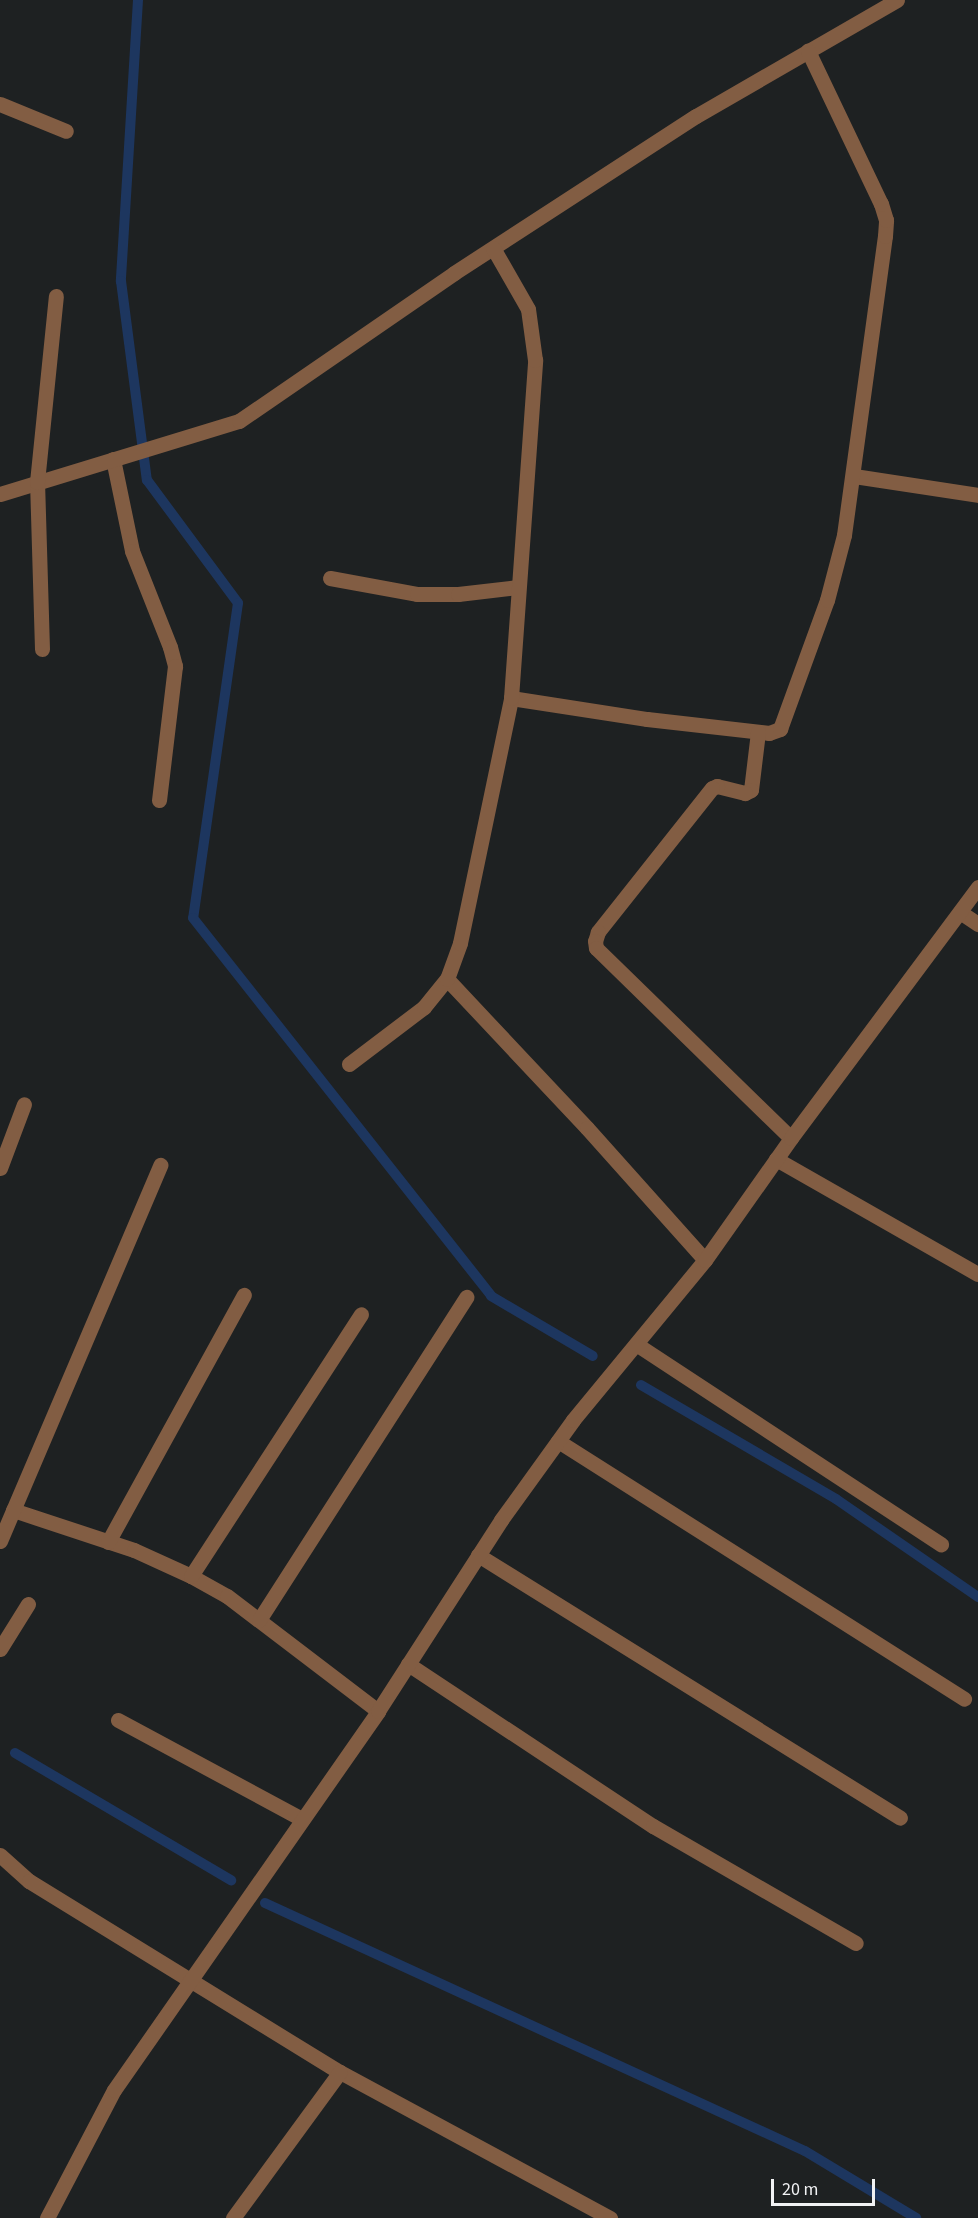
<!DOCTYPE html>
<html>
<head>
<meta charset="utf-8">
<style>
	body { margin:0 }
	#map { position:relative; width:978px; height:2218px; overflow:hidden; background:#1e2122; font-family:"Source Sans 3",sans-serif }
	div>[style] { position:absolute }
	.stream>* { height:10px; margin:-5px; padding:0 5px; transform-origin:5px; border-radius:5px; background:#1d365f }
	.street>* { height:15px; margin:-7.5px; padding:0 7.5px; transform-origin:7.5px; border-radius:7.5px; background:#825d43 }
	span { translate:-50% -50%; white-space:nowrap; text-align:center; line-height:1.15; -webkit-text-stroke:6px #1e2122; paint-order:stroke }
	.scale { position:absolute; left:771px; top:2179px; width:104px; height:27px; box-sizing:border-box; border:3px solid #f1f2f4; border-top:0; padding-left:8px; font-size:18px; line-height:21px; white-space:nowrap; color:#f1f2f4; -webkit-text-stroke:4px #1e2122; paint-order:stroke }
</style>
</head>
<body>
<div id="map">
	<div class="stream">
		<div style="left:138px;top:0;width:282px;rotate:93.5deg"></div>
		<div style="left:121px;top:281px;width:201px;rotate:82.6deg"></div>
		<div style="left:147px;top:480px;width:153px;rotate:53.5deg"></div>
		<div style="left:238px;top:603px;width:318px;rotate:98.1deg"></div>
		<div style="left:193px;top:918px;width:481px;rotate:51.7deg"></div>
		<div style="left:491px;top:1296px;width:118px;rotate:30.5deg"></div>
		<div style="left:641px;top:1385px;width:226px;rotate:30.3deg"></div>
		<div style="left:836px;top:1499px;width:173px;rotate:34.6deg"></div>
		<div style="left:15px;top:1753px;width:251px;rotate:30.5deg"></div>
		<div style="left:265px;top:1903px;width:594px;rotate:24.67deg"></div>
		<div style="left:805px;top:2151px;width:130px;rotate:31.1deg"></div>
	</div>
	<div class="street">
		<div style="left:0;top:104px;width:71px;rotate:22.2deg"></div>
		<div style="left:113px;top:459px;width:94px;rotate:78.3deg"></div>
		<div style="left:132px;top:551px;width:103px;rotate:68.4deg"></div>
		<div style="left:170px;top:647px;width:20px;rotate:75deg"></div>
		<div style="left:175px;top:666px;width:135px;rotate:96.8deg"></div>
		<div style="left:854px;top:476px;width:125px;rotate:8.7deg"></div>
		<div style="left:0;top:494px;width:250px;rotate:-17deg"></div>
		<div style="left:239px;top:421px;width:261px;rotate:-34.5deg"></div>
		<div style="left:454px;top:273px;width:288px;rotate:-33deg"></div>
		<div style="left:696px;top:116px;width:232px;rotate:-30deg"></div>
		<div style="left:330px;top:578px;width:88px;rotate:10.4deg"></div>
		<div style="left:417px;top:594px;width:41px"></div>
		<div style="left:458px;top:594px;width:60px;rotate:-6.7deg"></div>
		<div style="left:42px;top:649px;width:167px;rotate:-91.7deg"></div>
		<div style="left:37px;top:482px;width:187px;rotate:-84.2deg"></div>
		<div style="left:511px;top:698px;width:138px;rotate:8.8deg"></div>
		<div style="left:647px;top:719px;width:123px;rotate:6.5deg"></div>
		<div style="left:769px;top:733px;width:12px;rotate:-20deg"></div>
		<div style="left:780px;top:729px;width:137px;rotate:-70deg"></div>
		<div style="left:827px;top:600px;width:67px;rotate:-75.3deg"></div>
		<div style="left:844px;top:535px;width:302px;rotate:-82.2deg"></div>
		<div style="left:885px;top:236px;width:16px;rotate:-86deg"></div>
		<div style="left:886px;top:220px;width:17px;rotate:-107deg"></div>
		<div style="left:881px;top:204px;width:170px;rotate:-115.5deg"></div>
		<div style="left:758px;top:732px;width:58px;rotate:96.9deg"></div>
		<div style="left:751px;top:790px;width:7px;rotate:153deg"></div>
		<div style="left:745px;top:793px;width:29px;rotate:-166deg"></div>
		<div style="left:717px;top:786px;width:5px;rotate:158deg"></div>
		<div style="left:712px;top:788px;width:184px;rotate:128.4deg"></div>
		<div style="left:598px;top:932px;width:9px;rotate:108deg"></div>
		<div style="left:595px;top:941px;width:7px;rotate:82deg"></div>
		<div style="left:596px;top:948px;width:272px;rotate:44.3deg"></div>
		<div style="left:960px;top:912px;width:22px;rotate:34deg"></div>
		<div style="left:447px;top:979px;width:204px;rotate:46.8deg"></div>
		<div style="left:587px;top:1128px;width:177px;rotate:48.2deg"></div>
		<div style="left:349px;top:1064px;width:94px;rotate:-37.2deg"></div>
		<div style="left:424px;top:1007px;width:36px;rotate:-51deg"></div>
		<div style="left:447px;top:979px;width:38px;rotate:-70deg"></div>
		<div style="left:460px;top:943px;width:250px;rotate:-78.2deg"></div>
		<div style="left:511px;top:698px;width:339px;rotate:-85.9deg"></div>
		<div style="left:535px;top:360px;width:51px;rotate:-97.8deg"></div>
		<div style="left:528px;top:309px;width:70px;rotate:-119.8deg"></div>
		<div style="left:776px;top:1159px;width:232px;rotate:29.7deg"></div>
		<div style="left:0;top:1168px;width:68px;rotate:-69.4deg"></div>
		<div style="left:636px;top:1344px;width:365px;rotate:33.3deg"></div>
		<div style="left:558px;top:1441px;width:481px;rotate:32.4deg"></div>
		<div style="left:13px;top:1510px;width:127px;rotate:18.3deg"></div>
		<div style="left:134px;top:1550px;width:63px;rotate:24.5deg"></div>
		<div style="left:191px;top:1576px;width:41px;rotate:29.1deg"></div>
		<div style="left:227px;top:1596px;width:190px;rotate:37.3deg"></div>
		<div style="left:0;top:1541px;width:409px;rotate:-66.9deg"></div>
		<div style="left:108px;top:1542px;width:282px;rotate:-61.2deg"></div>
		<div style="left:478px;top:1555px;width:497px;rotate:31.9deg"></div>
		<div style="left:191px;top:1576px;width:312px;rotate:-57deg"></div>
		<div style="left:259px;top:1620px;width:384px;rotate:-57.3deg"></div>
		<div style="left:0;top:1649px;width:53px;rotate:-58.1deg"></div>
		<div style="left:408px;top:1664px;width:294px;rotate:33.5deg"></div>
		<div style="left:653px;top:1826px;width:234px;rotate:30deg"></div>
		<div style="left:118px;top:1720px;width:209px;rotate:28.3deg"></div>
		<div style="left:0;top:1855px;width:39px;rotate:42deg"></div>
		<div style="left:29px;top:1881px;width:365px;rotate:31.6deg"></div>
		<div style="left:340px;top:2072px;width:307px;rotate:28.4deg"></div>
		<div style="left:47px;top:2218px;width:144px;rotate:-62.4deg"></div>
		<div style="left:114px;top:2090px;width:462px;rotate:-55.1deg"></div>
		<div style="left:378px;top:1711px;width:227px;rotate:-57.2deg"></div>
		<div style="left:501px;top:1520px;width:123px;rotate:-54.2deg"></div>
		<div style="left:573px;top:1420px;width:207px;rotate:-50.5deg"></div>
		<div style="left:705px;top:1260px;width:149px;rotate:-54.8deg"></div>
		<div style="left:791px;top:1138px;width:313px;rotate:-53.3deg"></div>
		<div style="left:233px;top:2218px;width:181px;rotate:-53.8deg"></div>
	</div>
	<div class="scale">20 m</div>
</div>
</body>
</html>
